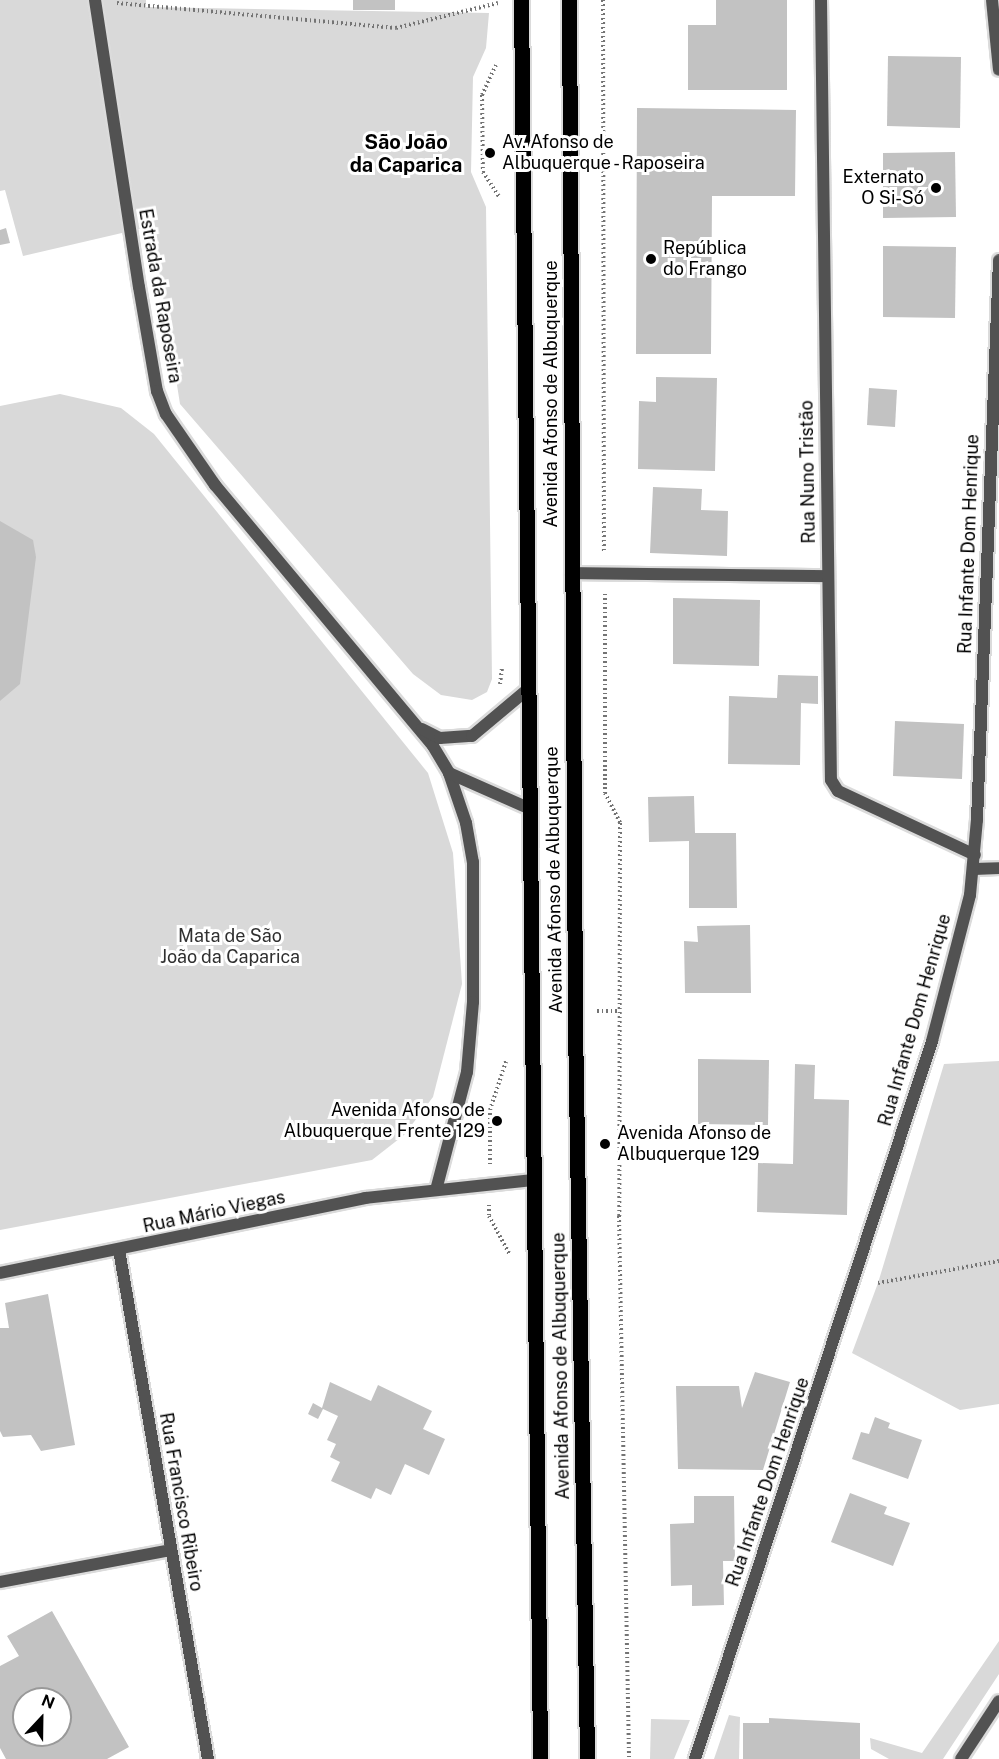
<!DOCTYPE html>
<html>
<head>
<meta charset="utf-8">
<style>
	body { margin:0 }
	#map { position:relative; width:999px; height:1759px; overflow:hidden; background:#fff; font-family:"Public Sans",sans-serif }
	div>[style] { position:absolute }
	.green>* { inset:0; background:#d9d9d9 }
	.building>* { inset:0; background:#c2c2c2 }
	.path>* { height:4px; margin-top:-2px; transform-origin:0; background:repeating-linear-gradient(90deg,#747474 0 1.5px,transparent 0 4.5px) }
	.roads { filter:drop-shadow(2px 0 #dbdbdb) drop-shadow(-2px 0 #dbdbdb) drop-shadow(0 2px #dbdbdb) drop-shadow(0 -2px #dbdbdb) }
	.service>* { height:12px; margin:-6px; padding:0 6px; transform-origin:6px; border-radius:6px; background:#525252 }
	.pedestrian>* { height:12px; margin:-6px; padding:0 6px; transform-origin:6px; border-radius:6px; background:#525252 }
	.minor>* { height:12px; margin:-6px; padding:0 6px; transform-origin:6px; border-radius:6px; background:#525252 }
	.primary>* { height:15px; margin:-7.5px; padding:0 7.5px; transform-origin:7.5px; border-radius:7.5px; background:#000 }
	.dots>* { width:16px; height:16px; translate:-50% -50%; box-sizing:border-box; border:3px solid #fff; border-radius:50% }
	span { translate:-50% -50%; white-space:nowrap; text-align:center; line-height:1.15; -webkit-text-stroke:6px #fff; paint-order:stroke }
	.poi-label { font-size:18px; color:#000 }
	.left { translate:0 -50%; text-align:left }
	.right { translate:-100% -50%; text-align:right }
	.street-label { font-size:18px; color:#000 }
	.park-label { font-size:18px; color:#303030 }
	.neighbourhood-label { font-size:20px; color:#000; font-weight:700 }
	.north { position:absolute; left:12px; top:1687px; width:60px; height:60px; box-sizing:border-box; background:#fff; border:2px solid #999; border-radius:50%; rotate:22deg; font-size:16px; font-weight:700; line-height:24px; text-align:center; color:#000 }
	.north::after { content:''; display:block; margin:auto; width:21px; height:27px; background:#000; clip-path:polygon(50% 0,100% 100%,50% 72%,0 100%) }
</style>
</head>
<body>
<div id="map">
	<div class="green">
		<div style="clip-path:polygon(0 0,146px 0,146px 7px,489px 13px,486px 48px,473px 77px,471px 172px,486px 207px,492px 679px,487px 692px,472px 700px,441px 695px,413px 674px,180px 404px,152px 226px,23px 256px,5px 190px,0 191px)"></div>
		<div style="clip-path:polygon(60px 394px,121px 408px,154px 434px,428px 773px,453px 853px,462px 984px,433px 1097px,404px 1135px,372px 1160px,0 1230px,0 406px)"></div>
		<div style="clip-path:polygon(999px 1061px,999px 1404px,960px 1410px,852px 1353px,878px 1283px,944px 1064px)"></div>
		<div style="clip-path:polygon(999px 1641px,999px 1674px,943px 1759px,889px 1759px,871px 1749px,870px 1738px,922px 1753px)"></div>
		<div style="clip-path:polygon(729px 1715px,740px 1717px,739px 1759px,714px 1759px)"></div>
		<div style="clip-path:polygon(651px 1719px,690px 1720px,674px 1759px,650px 1759px)"></div>
	</div>
	<div class="building">
		<div style="clip-path:polygon(353px 0,395px 0,395px 10px,353px 10px)"></div>
		<div style="clip-path:polygon(716px 0,787px 0,787px 90px,688px 90px,688px 25px,716px 25px)"></div>
		<div style="clip-path:polygon(888px 56px,961px 57px,960px 128px,887px 126px)"></div>
		<div style="clip-path:polygon(637px 108px,796px 110px,795px 196px,712px 196px,711px 354px,636px 354px)"></div>
		<div style="clip-path:polygon(955px 152px,956px 217px,883px 218px,883px 153px)"></div>
		<div style="clip-path:polygon(6px 228px,10px 243px,0 245px,0 230px)"></div>
		<div style="clip-path:polygon(883px 246px,956px 247px,955px 318px,883px 317px)"></div>
		<div style="clip-path:polygon(656px 377px,717px 378px,715px 471px,638px 469px,639px 401px,656px 402px)"></div>
		<div style="clip-path:polygon(869px 388px,897px 390px,895px 427px,867px 425px)"></div>
		<div style="clip-path:polygon(653px 487px,702px 489px,701px 510px,728px 511px,727px 556px,650px 553px)"></div>
		<div style="clip-path:polygon(0 521px,33px 540px,36px 557px,20px 684px,0 701px)"></div>
		<div style="clip-path:polygon(673px 598px,760px 600px,759px 666px,673px 664px)"></div>
		<div style="clip-path:polygon(778px 675px,818px 676px,818px 704px,801px 703px,800px 765px,728px 764px,729px 696px,777px 698px)"></div>
		<div style="clip-path:polygon(895px 721px,964px 724px,962px 779px,893px 776px)"></div>
		<div style="clip-path:polygon(694px 796px,695px 833px,736px 833px,737px 908px,689px 908px,689px 841px,649px 842px,648px 797px)"></div>
		<div style="clip-path:polygon(750px 925px,751px 993px,685px 993px,684px 941px,698px 942px,697px 926px)"></div>
		<div style="clip-path:polygon(698px 1059px,769px 1060px,768px 1125px,698px 1124px)"></div>
		<div style="clip-path:polygon(795px 1064px,815px 1065px,814px 1099px,849px 1100px,847px 1215px,757px 1212px,758px 1163px,793px 1164px)"></div>
		<div style="clip-path:polygon(48px 1294px,75px 1445px,41px 1451px,31px 1435px,3px 1437px,0 1431px,0 1328px,9px 1328px,5px 1303px)"></div>
		<div style="clip-path:polygon(755px 1372px,790px 1382px,763px 1470px,678px 1469px,676px 1386px,739px 1386px,742px 1408px)"></div>
		<div style="clip-path:polygon(330px 1382px,371px 1401px,378px 1385px,432px 1411px,423px 1429px,445px 1439px,429px 1475px,405px 1464px,391px 1495px,376px 1488px,371px 1499px,331px 1481px,340px 1462px,330px 1457px,336px 1444px,327px 1440px,338px 1416px,323px 1409px,318px 1419px,308px 1414px,313px 1403px,322px 1408px)"></div>
		<div style="clip-path:polygon(875px 1417px,890px 1423px,888px 1428px,922px 1440px,908px 1479px,852px 1459px,861px 1432px,869px 1434px)"></div>
		<div style="clip-path:polygon(850px 1493px,887px 1507px,884px 1514px,910px 1523px,893px 1566px,831px 1542px)"></div>
		<div style="clip-path:polygon(694px 1496px,734px 1496px,735px 1561px,723px 1561px,724px 1605px,692px 1606px,692px 1585px,671px 1586px,670px 1524px,694px 1523px)"></div>
		<div style="clip-path:polygon(evenodd,52px 1611px,129px 1747px,107px 1759px,6px 1759px,0 1748px,0 1666px,19px 1656px,7px 1636px,52px 1611px,24px 1699px,60px 1699px,60px 1735px,24px 1735px,24px 1699px)"></div>
		<div style="clip-path:polygon(769px 1718px,860px 1723px,860px 1759px,743px 1759px,743px 1723px,769px 1723px)"></div>
	</div>
	<div class="path">
		<div style="left:603px;top:0;width:553px;rotate:89.9deg"></div>
		<div style="left:117px;top:3px;width:280px;rotate:5.1deg"></div>
		<div style="left:396px;top:28px;width:105px;rotate:-13.8deg"></div>
		<div style="left:496px;top:65px;width:33px;rotate:115deg"></div>
		<div style="left:482px;top:95px;width:77px;rotate:89.3deg"></div>
		<div style="left:483px;top:172px;width:30px;rotate:57deg"></div>
		<div style="left:605px;top:594px;width:199px;rotate:90deg"></div>
		<div style="left:605px;top:793px;width:34px;rotate:63deg"></div>
		<div style="left:620px;top:823px;width:393px;rotate:90.1deg"></div>
		<div style="left:619px;top:1216px;width:543px;rotate:88.94deg"></div>
		<div style="left:500px;top:684px;width:16px;rotate:-83deg"></div>
		<div style="left:597px;top:1011px;width:23px"></div>
		<div style="left:490px;top:1164px;width:54px;rotate:-90deg"></div>
		<div style="left:490px;top:1110px;width:52px;rotate:-71.9deg"></div>
		<div style="left:489px;top:1205px;width:11px;rotate:90deg"></div>
		<div style="left:489px;top:1216px;width:44px;rotate:61.7deg"></div>
		<div style="left:878px;top:1283px;width:123px;rotate:-10.3deg"></div>
	</div>
	<div class="roads">
		<div class="service">
			<div style="left:961px;top:1759px;width:69px;rotate:-56.8deg"></div>
		</div>
		<div class="pedestrian">
			<div style="left:571px;top:573px;width:256px;rotate:0.7deg"></div>
		</div>
		<div class="minor">
			<div style="left:95px;top:0;width:290px;rotate:81.3deg"></div>
			<div style="left:139px;top:287px;width:106px;rotate:80.2deg"></div>
			<div style="left:157px;top:391px;width:25px;rotate:69deg"></div>
			<div style="left:166px;top:414px;width:86px;rotate:55.4deg"></div>
			<div style="left:215px;top:485px;width:340px;rotate:50.1deg"></div>
			<div style="left:433px;top:746px;width:31px;rotate:59deg"></div>
			<div style="left:449px;top:773px;width:53px;rotate:71.2deg"></div>
			<div style="left:466px;top:823px;width:40px;rotate:80deg"></div>
			<div style="left:473px;top:862px;width:140px;rotate:90deg"></div>
			<div style="left:473px;top:1002px;width:70px;rotate:94.9deg"></div>
			<div style="left:467px;top:1072px;width:122px;rotate:104.7deg"></div>
			<div style="left:821px;top:0;width:780px;rotate:89.27deg"></div>
			<div style="left:831px;top:780px;width:13px;rotate:58deg"></div>
			<div style="left:838px;top:791px;width:151px;rotate:25deg"></div>
			<div style="left:992px;top:0;width:70px;rotate:84.3deg"></div>
			<div style="left:422px;top:729px;width:20px;rotate:27deg"></div>
			<div style="left:440px;top:738px;width:32px;rotate:-4deg"></div>
			<div style="left:472px;top:736px;width:73px;rotate:-40deg"></div>
			<div style="left:449px;top:773px;width:86px;rotate:23.9deg"></div>
			<div style="left:974px;top:869px;width:25px;rotate:-2deg"></div>
			<div style="left:119px;top:1250px;width:517px;rotate:80.08deg"></div>
			<div style="left:0;top:1273px;width:373px;rotate:-11.6deg"></div>
			<div style="left:365px;top:1198px;width:170px;rotate:-6.1deg"></div>
			<div style="left:0;top:1582px;width:174px;rotate:-10.6deg"></div>
			<div style="left:695px;top:1759px;width:756px;rotate:-71.73deg"></div>
			<div style="left:932px;top:1041px;width:151px;rotate:-75.4deg"></div>
			<div style="left:970px;top:895px;width:75px;rotate:-84.7deg"></div>
			<div style="left:977px;top:820px;width:560px;rotate:-87.75deg"></div>
		</div>
		<div class="primary">
			<div style="left:521px;top:0;width:1759px;rotate:89.38deg"></div>
			<div style="left:569px;top:0;width:1024px;rotate:89.66deg"></div>
			<div style="left:575px;top:1024px;width:735px;rotate:89.06deg"></div>
		</div>
	</div>
	<div class="dots">
		<div style="left:490px;top:153px;background:#000"></div>
		<div style="left:936px;top:188px;background:#000"></div>
		<div style="left:651px;top:259px;background:#000"></div>
		<div style="left:497px;top:1121px;background:#000"></div>
		<div style="left:605px;top:1144px;background:#000"></div>
	</div>
	<div class="poi-label">
		<span class="left" style="left:502px;top:153px">Av. Afonso de<br>Albuquerque - Raposeira</span>
		<span class="right" style="left:924px;top:188px">Externato<br>O Si-Só</span>
		<span class="left" style="left:663px;top:259px">República<br>do Frango</span>
		<span class="right" style="left:485px;top:1121px">Avenida Afonso de<br>Albuquerque Frente 129</span>
		<span class="left" style="left:617px;top:1144px">Avenida Afonso de<br>Albuquerque 129</span>
	</div>
	<div class="street-label">
		<span style="left:160px;top:296px;rotate:80deg">Estrada da Raposeira</span>
		<span style="left:551px;top:394px;rotate:-90deg">Avenida Afonso de Albuquerque</span>
		<span style="left:808px;top:472px;rotate:-91deg">Rua Nuno Tristão</span>
		<span style="left:969px;top:544px;rotate:-88deg">Rua Infante Dom Henrique</span>
		<span style="left:554px;top:880px;rotate:-91deg">Avenida Afonso de Albuquerque</span>
		<span style="left:915px;top:1020px;rotate:-74deg">Rua Infante Dom Henrique</span>
		<span style="left:214px;top:1212px;rotate:-12deg">Rua Mário Viegas</span>
		<span style="left:561px;top:1366px;rotate:-91deg">Avenida Afonso de Albuquerque</span>
		<span style="left:768px;top:1482px;rotate:-71deg">Rua Infante Dom Henrique</span>
		<span style="left:181px;top:1502px;rotate:80deg">Rua Francisco Ribeiro</span>
	</div>
	<div class="park-label">
		<span style="left:230px;top:947px">Mata de São<br>João da Caparica</span>
	</div>
	<div class="neighbourhood-label">
		<span style="left:406px;top:154px">São João<br>da Caparica</span>
	</div>
	<div class="north">N</div>
</div>
</body>
</html>
